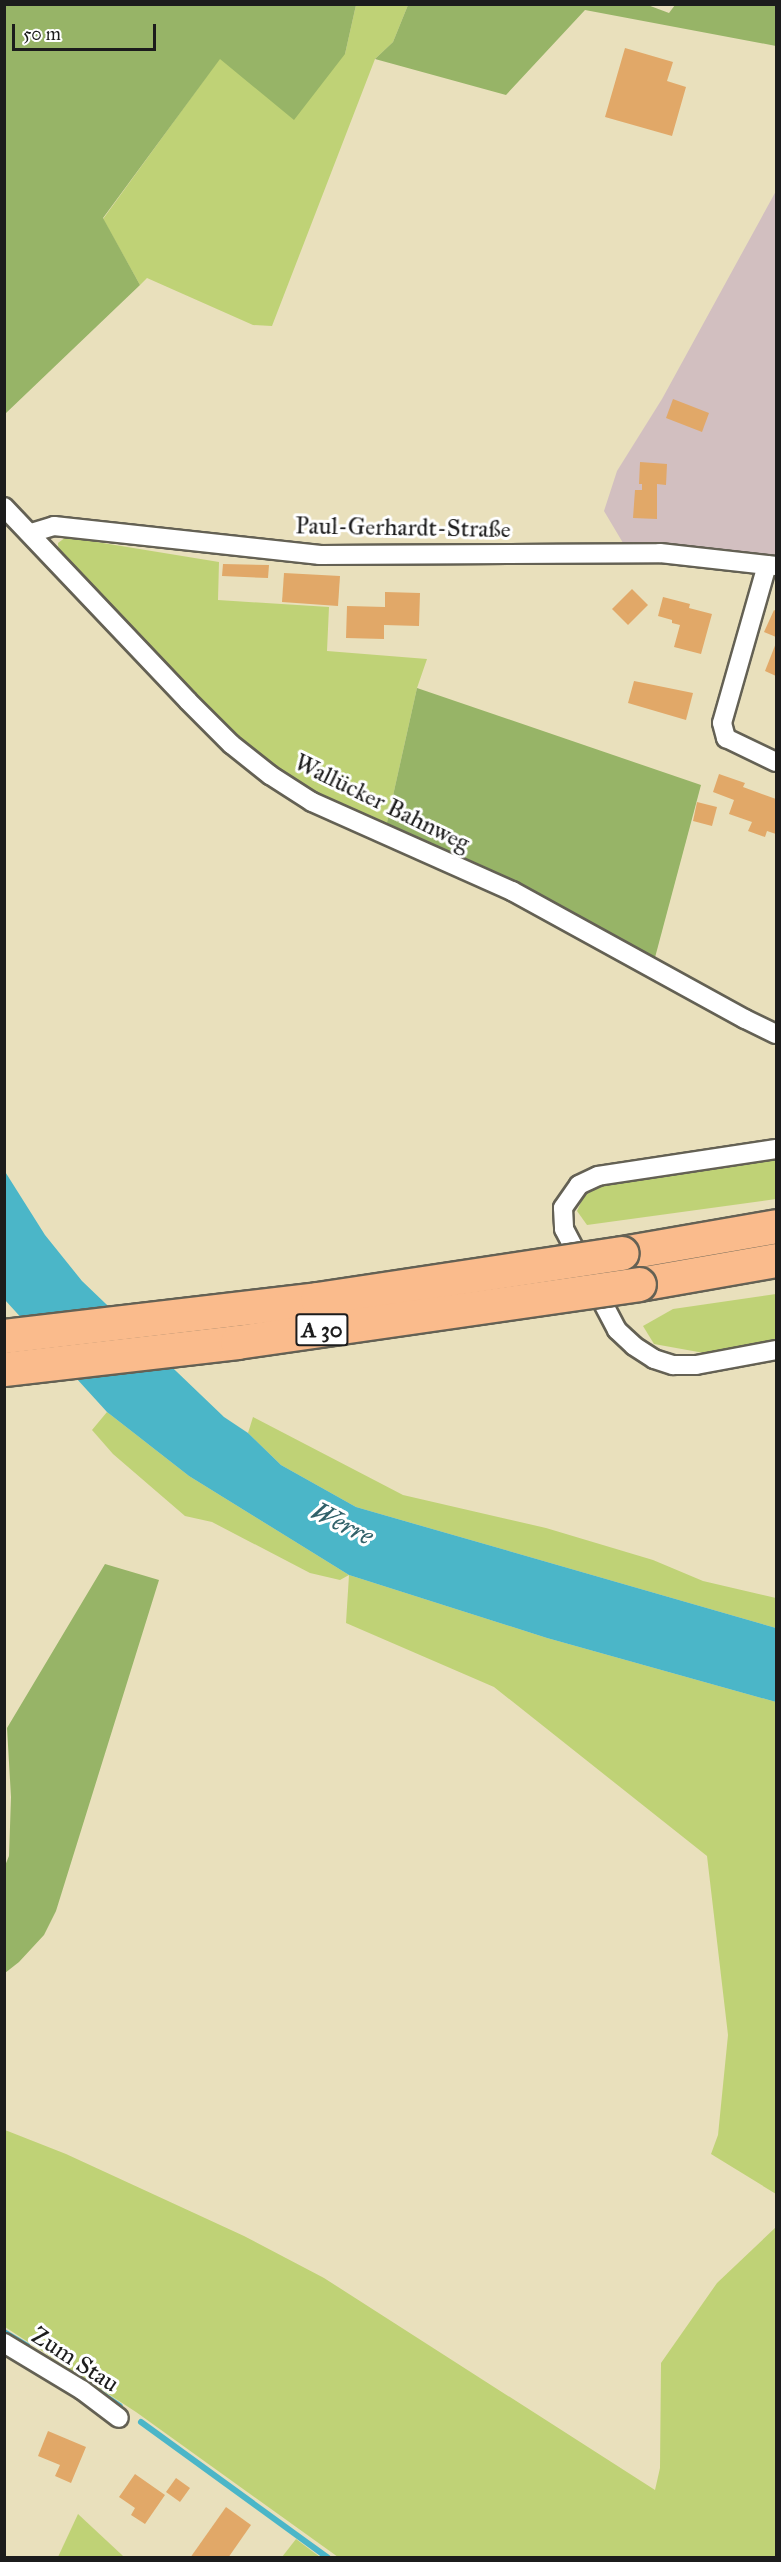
<!DOCTYPE html>
<html>
<head>
<meta charset="utf-8">
<style>
	body { margin:0 }
	#map { position:relative; width:781px; height:2562px; overflow:hidden; background:#e9e0bc; font-family:"IM FELL Great Primer",serif }
	div>[style] { position:absolute }
	.industrial>* { inset:0; background:#d2bfc0 }
	.green>* { inset:0; background:#bfd276 }
	.forest>* { inset:0; background:#97b467 }
	.water>* { inset:0; background:#4bb6c8 }
	.stream>* { height:6px; margin:-3px; padding:0 3px; transform-origin:3px; border-radius:3px; background:#4bb6c8 }
	.building>* { inset:0; background:#e1a868 }
	.roads { filter:drop-shadow(2px 0 #646154) drop-shadow(-2px 0 #646154) drop-shadow(0 2px #646154) drop-shadow(0 -2px #646154) }
	.street>* { height:18px; margin:-9px; padding:0 9px; transform-origin:9px; border-radius:9px; background:#fff }
	.highway>* { height:33px; margin:-16.5px; padding:0 16.5px; transform-origin:16.5px; border-radius:16.5px; background:#fabb8c }
	.bridges { filter:drop-shadow(2px 0 #646154) drop-shadow(-2px 0 #646154) drop-shadow(0 2px #646154) drop-shadow(0 -2px #646154) }
	.highway-bridge>* { height:33px; margin:-16.5px; padding:0 16.5px; transform-origin:16.5px; border-radius:16.5px; background:#fabb8c }
	span { translate:-50% -50%; white-space:nowrap; text-align:center; line-height:1.15; -webkit-text-stroke:6px #fff; paint-order:stroke }
	.shield-label span { padding:2px 4px; background:#fff; border:2px solid; border-radius:4px; -webkit-text-stroke-width:0 }
	.shield-label { font-size:22px; color:#1c1c1c; font-weight:700 }
	.street-label { font-size:24px; color:#1c1c1c }
	.water-label { font-size:26px; color:#316169; font-style:italic }
	.frame { position:absolute; inset:0; border:6px solid #1c1c1c; pointer-events:none }
	.scale { position:absolute; left:12px; top:24px; width:144px; height:27px; box-sizing:border-box; border:3px solid #1c1c1c; border-top:0; padding-left:8px; font-size:18px; line-height:21px; white-space:nowrap; color:#1c1c1c; -webkit-text-stroke:4px #fff; paint-order:stroke }
</style>
</head>
<body>
<div id="map">
	<div class="industrial">
		<div style="clip-path:polygon(776px 191px,776px 564px,626px 548px,604px 511px,617px 471px,662px 399px)"></div>
	</div>
	<div class="green">
		<div style="clip-path:polygon(356px 5px,408px 5px,393px 42px,375px 59px,272px 326px,253px 325px,147px 278px,140px 285px,103px 219px,220px 58px,345px 54px)"></div>
		<div style="clip-path:polygon(66px 537px,219px 562px,218px 600px,329px 607px,327px 651px,427px 659px,417px 688px,386px 827px,315px 793px,244px 744px,176px 680px,59px 557px,58px 543px)"></div>
		<div style="clip-path:polygon(776px 1156px,776px 1199px,587px 1225px,577px 1211px,587px 1189px,602px 1181px)"></div>
		<div style="clip-path:polygon(776px 1294px,776px 1342px,704px 1353px,654px 1344px,643px 1326px,673px 1309px)"></div>
		<div style="clip-path:polygon(107px 1412px,189px 1476px,349px 1575px,547px 1638px,776px 1702px,776px 2194px,711px 2154px,718px 2135px,728px 2035px,707px 1856px,494px 1687px,346px 1623px,349px 1575px,340px 1580px,310px 1573px,212px 1522px,185px 1516px,113px 1454px,92px 1430px)"></div>
		<div style="clip-path:polygon(253px 1417px,403px 1495px,546px 1528px,653px 1560px,703px 1581px,776px 1598px,776px 1628px,356px 1507px,281px 1465px,248px 1433px)"></div>
		<div style="clip-path:polygon(5px 2130px,66px 2154px,244px 2236px,324px 2278px,655px 2490px,660px 2468px,661px 2363px,717px 2283px,776px 2227px,776px 2557px,338px 2557px,136px 2412px,5px 2327px)"></div>
		<div style="clip-path:polygon(78px 2514px,122px 2555px,124px 2557px,58px 2557px)"></div>
		<div style="clip-path:polygon(296px 2539px,320px 2557px,282px 2557px)"></div>
	</div>
	<div class="forest">
		<div style="clip-path:polygon(5px 4px,356px 5px,345px 54px,294px 120px,220px 59px,103px 218px,140px 285px,5px 414px)"></div>
		<div style="clip-path:polygon(645px 4px,669px 13px,675px 5px,776px 5px,776px 46px,585px 10px,506px 95px,375px 59px,393px 42px,408px 5px)"></div>
		<div style="clip-path:polygon(417px 688px,701px 785px,653px 965px,386px 827px)"></div>
		<div style="clip-path:polygon(105px 1564px,159px 1580px,56px 1911px,44px 1935px,19px 1962px,5px 1973px,4px 1868px,9px 1856px,11px 1797px,7px 1728px)"></div>
	</div>
	<div class="water">
		<div style="clip-path:polygon(4px 1170px,45px 1235px,82px 1281px,224px 1417px,248px 1433px,281px 1465px,356px 1507px,776px 1628px,776px 1702px,547px 1638px,349px 1575px,189px 1476px,107px 1412px,5px 1300px)"></div>
	</div>
	<div class="stream">
		<div style="left:4px;top:2332px;width:27px;rotate:31deg"></div>
		<div style="left:99px;top:2392px;width:25px;rotate:34deg"></div>
		<div style="left:141px;top:2422px;width:231px;rotate:36deg"></div>
	</div>
	<div class="building">
		<div style="clip-path:polygon(625px 48px,673px 62px,667px 81px,686px 87px,672px 136px,605px 117px)"></div>
		<div style="clip-path:polygon(673px 399px,709px 413px,702px 432px,666px 418px)"></div>
		<div style="clip-path:polygon(640px 462px,667px 464px,666px 485px,657px 484px,657px 519px,633px 518px,635px 490px,642px 490px,642px 484px,639px 484px)"></div>
		<div style="clip-path:polygon(223px 564px,269px 565px,268px 578px,222px 576px)"></div>
		<div style="clip-path:polygon(284px 573px,340px 576px,338px 606px,282px 602px)"></div>
		<div style="clip-path:polygon(632px 589px,648px 605px,628px 625px,612px 609px)"></div>
		<div style="clip-path:polygon(385px 592px,420px 593px,419px 626px,384px 625px,384px 639px,346px 638px,347px 606px,385px 607px)"></div>
		<div style="clip-path:polygon(663px 597px,690px 604px,689px 608px,712px 614px,701px 654px,674px 647px,680px 625px,672px 623px,672px 620px,658px 616px)"></div>
		<div style="clip-path:polygon(774px 610px,776px 611px,776px 637px,764px 632px)"></div>
		<div style="clip-path:polygon(776px 643px,776px 676px,765px 671px)"></div>
		<div style="clip-path:polygon(634px 681px,693px 693px,686px 720px,628px 703px)"></div>
		<div style="clip-path:polygon(719px 774px,745px 783px,743px 787px,776px 799px,776px 834px,767px 831px,765px 837px,748px 831px,752px 822px,729px 814px,734px 800px,713px 792px)"></div>
		<div style="clip-path:polygon(697px 802px,717px 807px,712px 826px,693px 821px)"></div>
		<div style="clip-path:polygon(48px 2431px,86px 2447px,71px 2483px,55px 2476px,60px 2465px,38px 2456px)"></div>
		<div style="clip-path:polygon(135px 2474px,165px 2495px,145px 2524px,131px 2515px,135px 2508px,119px 2497px)"></div>
		<div style="clip-path:polygon(176px 2478px,190px 2488px,180px 2502px,166px 2492px)"></div>
		<div style="clip-path:polygon(226px 2507px,251px 2525px,228px 2558px,190px 2558px)"></div>
	</div>
	<div class="roads">
		<div class="street">
			<div style="left:4px;top:507px;width:267px;rotate:46.5deg"></div>
			<div style="left:188px;top:701px;width:61px;rotate:45deg"></div>
			<div style="left:231px;top:744px;width:50px;rotate:38.5deg"></div>
			<div style="left:270px;top:775px;width:50px;rotate:32.7deg"></div>
			<div style="left:312px;top:802px;width:219px;rotate:24deg"></div>
			<div style="left:512px;top:891px;width:266px;rotate:28.8deg"></div>
			<div style="left:745px;top:1019px;width:34px;rotate:26deg"></div>
			<div style="left:31px;top:533px;width:24px;rotate:-17deg"></div>
			<div style="left:54px;top:526px;width:268px;rotate:6.2deg"></div>
			<div style="left:320px;top:555px;width:340px;rotate:-0.3deg"></div>
			<div style="left:660px;top:553px;width:117px;rotate:6.4deg"></div>
			<div style="left:767px;top:565px;width:164px;rotate:105.9deg"></div>
			<div style="left:722px;top:723px;width:16px;rotate:75deg"></div>
			<div style="left:726px;top:738px;width:55px;rotate:25.6deg"></div>
			<div style="left:776px;top:1149px;width:180px;rotate:171.4deg"></div>
			<div style="left:598px;top:1176px;width:21px;rotate:155deg"></div>
			<div style="left:579px;top:1185px;width:28px;rotate:125deg"></div>
			<div style="left:563px;top:1208px;width:21px;rotate:87deg"></div>
			<div style="left:564px;top:1229px;width:114px;rotate:62.3deg"></div>
			<div style="left:617px;top:1330px;width:23px;rotate:43deg"></div>
			<div style="left:634px;top:1346px;width:24px;rotate:33deg"></div>
			<div style="left:654px;top:1359px;width:20px;rotate:18deg"></div>
			<div style="left:673px;top:1365px;width:23px"></div>
			<div style="left:696px;top:1365px;width:81px;rotate:-10.6deg"></div>
			<div style="left:4px;top:2343px;width:91px;rotate:31.1deg"></div>
			<div style="left:82px;top:2390px;width:46px;rotate:37.1deg"></div>
		</div>
		<div class="highway">
			<div style="left:622px;top:1253px;width:156px;rotate:-9.9deg"></div>
			<div style="left:639px;top:1284px;width:139px;rotate:-9.9deg"></div>
		</div>
	</div>
	<div class="bridges">
		<div class="highway-bridge">
			<div style="left:4px;top:1336px;width:315px;rotate:-6.7deg"></div>
			<div style="left:317px;top:1299px;width:308px;rotate:-8.6deg"></div>
			<div style="left:4px;top:1369px;width:235px;rotate:-6.6deg"></div>
			<div style="left:237px;top:1342px;width:406px;rotate:-8.2deg"></div>
		</div>
	</div>
	<div class="shield-label">
		<span style="left:322px;top:1330px">A 30</span>
	</div>
	<div class="street-label">
		<span style="left:403px;top:528px;rotate:1deg">Paul-Gerhardt-Straße</span>
		<span style="left:382px;top:803px;rotate:26deg">Wallücker Bahnweg</span>
		<span style="left:75px;top:2360px;rotate:33deg">Zum Stau</span>
	</div>
	<div class="water-label">
		<span style="left:342px;top:1524px;rotate:26deg">Werre</span>
	</div>
	<div class="frame"></div>
	<div class="scale">50 m</div>
</div>
</body>
</html>
